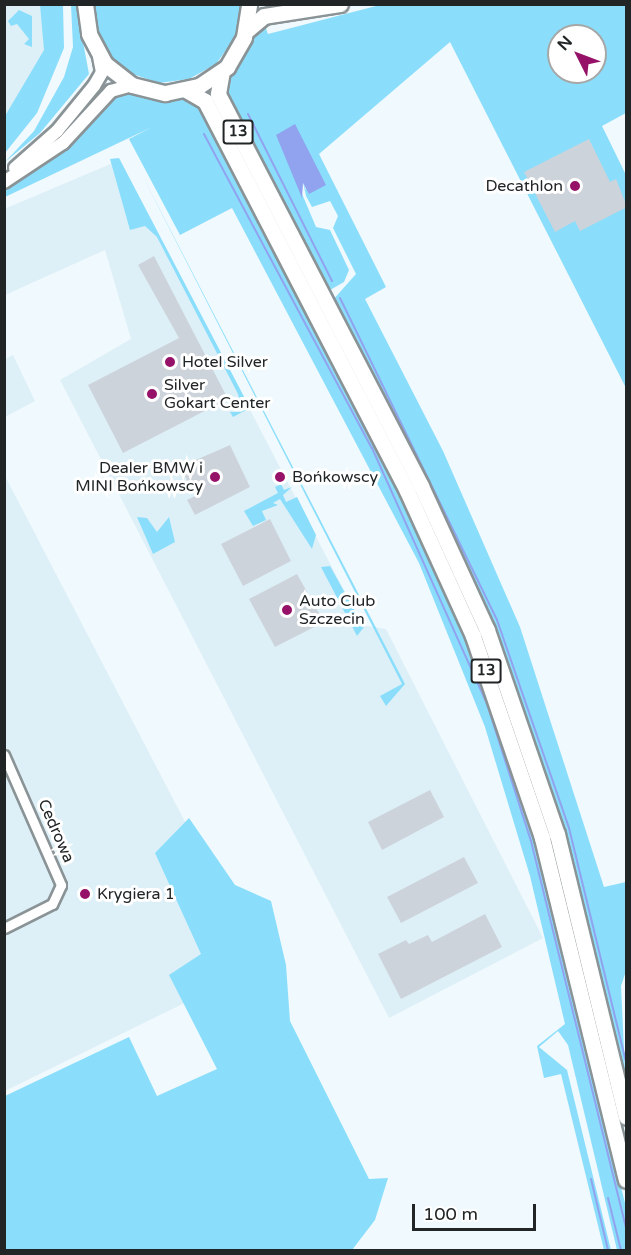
<!DOCTYPE html>
<html>
<head>
<meta charset="utf-8">
<style>
	body { margin:0 }
	#map { position:relative; width:631px; height:1255px; overflow:hidden; background:#f0f9fd; font-family:"Varela Round",sans-serif }
	div>[style] { position:absolute }
	.built>* { inset:0; background:#def0f7 }
	.green>* { inset:0; background:#8adefc }
	.water>* { inset:0; background:#91a3ee }
	.stream>* { height:2px; margin:-1px; padding:0 1px; transform-origin:1px; border-radius:1px; background:#91a3ee }
	.building>* { inset:0; background:#cdd3da }
	.roads { filter:drop-shadow(2px 0 #8a9396) drop-shadow(-2px 0 #8a9396) drop-shadow(0 2px #8a9396) drop-shadow(0 -2px #8a9396) }
	.minor>* { height:9px; margin:-4.5px; padding:0 4.5px; transform-origin:4.5px; border-radius:4.5px; background:#fff }
	.tertiary>* { height:12px; margin:-6px; padding:0 6px; transform-origin:6px; border-radius:6px; background:#fff }
	.primary>* { height:15px; margin:-7.5px; padding:0 7.5px; transform-origin:7.5px; border-radius:7.5px; background:#fff }
	.dots>* { width:16px; height:16px; translate:-50% -50%; box-sizing:border-box; border:3px solid #fff; border-radius:50% }
	span { translate:-50% -50%; white-space:nowrap; text-align:center; line-height:1.15; -webkit-text-stroke:6px #fff; paint-order:stroke }
	.shield-label span { padding:2px 4px; background:#fff; border:2px solid; border-radius:4px; -webkit-text-stroke-width:0 }
	.shield-label { font-size:15px; color:#212526; font-weight:700 }
	.poi-label { font-size:16px; color:#212526 }
	.right { translate:-100% -50%; text-align:right }
	.left { translate:0 -50%; text-align:left }
	.street-label { font-size:16px; color:#212526 }
	.frame { position:absolute; inset:0; border:6px solid #212526; pointer-events:none }
	.north { position:absolute; left:547px; top:24px; width:60px; height:60px; box-sizing:border-box; background:#fff; border:2px solid #a6a8a8; border-radius:50%; rotate:312deg; font-size:16px; font-weight:700; line-height:24px; text-align:center; color:#212526 }
	.north::after { content:''; display:block; margin:auto; width:21px; height:27px; background:#961268; clip-path:polygon(50% 0,100% 100%,50% 72%,0 100%) }
	.scale { position:absolute; left:412px; top:1204px; width:124px; height:27px; box-sizing:border-box; border:3px solid #212526; border-top:0; padding-left:8px; font-size:18px; line-height:21px; white-space:nowrap; color:#212526; -webkit-text-stroke:4px #fff; paint-order:stroke }
</style>
</head>
<body>
<div id="map">
	<div class="built">
		<div style="clip-path:polygon(5px 5px,54px 5px,43px 61px,5px 126px)"></div>
		<div style="clip-path:polygon(120px 160px,362px 625px,386px 629px,543px 938px,389px 1018px,60px 380px,131px 339px,105px 250px,5px 295px,4px 209px)"></div>
		<div style="clip-path:polygon(13px 355px,35px 401px,5px 417px,5px 359px)"></div>
		<div style="clip-path:polygon(4px 474px,260px 966px,5px 1091px,4px 1091px)"></div>
	</div>
	<div class="green">
		<div style="clip-path:polygon(40px 5px,63px 5px,64px 48px,37px 113px,5px 153px,5px 116px,44px 50px)"></div>
		<div style="clip-path:polygon(71px 5px,76px 5px,89px 74px,40px 133px,5px 162px,34px 131px,64px 77px,73px 47px)"></div>
		<div style="clip-path:polygon(93px 5px,240px 5px,240px 16px,234px 39px,216px 64px,189px 79px,159px 83px,130px 73px,111px 58px,96px 31px)"></div>
		<div style="clip-path:polygon(evenodd,380px 5px,626px 5px,626px 113px,602px 126px,626px 175px,626px 388px,450px 42px,319px 154px,386px 287px,365px 299px,443px 451px,520px 627px,604px 887px,626px 882px,626px 971px,621px 986px,626px 1091px,550px 792px,514px 684px,332px 301px,356px 274px,333px 228px,338px 216px,330px 201px,312px 207px,306px 196px,303px 182px,306px 190px,314px 166px,309px 158px,289px 163px,316px 227px,330px 230px,349px 270px,344px 282px,330px 290px,226px 95px,228px 78px,264px 23px,268px 34px,380px 5px,559px 36px,595px 36px,595px 72px,559px 72px,559px 36px)"></div>
		<div style="clip-path:polygon(19px 10px,32px 16px,32px 47px,24px 44px,29px 39px,17px 24px,11px 26px,8px 21px)"></div>
		<div style="clip-path:polygon(129px 93px,187px 99px,202px 109px,402px 494px,460px 619px,525px 800px,626px 1207px,626px 1250px,617px 1250px,568px 1045px,558px 1031px,539px 1047px,567px 1070px,611px 1250px,604px 1250px,561px 1074px,544px 1078px,537px 1046px,565px 1024px,530px 876px,485px 727px,419px 563px,232px 208px,180px 235px,129px 139px,152px 127px,5px 197px,5px 187px,66px 148px,112px 97px)"></div>
		<div style="clip-path:polygon(119px 158px,250px 408px,233px 417px,230px 412px,242px 412px,238px 394px,157px 237px,145px 226px,130px 230px,110px 159px)"></div>
		<div style="clip-path:polygon(140px 171px,405px 684px,386px 706px,380px 696px,402px 684px)"></div>
		<div style="clip-path:polygon(281px 484px,284px 490px,292px 487px,283px 495px,286px 502px,297px 497px,316px 535px,312px 549px,280px 499px,273px 503px,278px 505px,262px 511px,266px 520px,253px 526px,244px 511px,278px 493px,275px 487px)"></div>
		<div style="clip-path:polygon(137px 517px,147px 518px,157px 532px,169px 517px,175px 542px,153px 554px)"></div>
		<div style="clip-path:polygon(330px 566px,364px 627px,357px 636px,321px 567px)"></div>
		<div style="clip-path:polygon(189px 818px,235px 885px,271px 901px,286px 965px,290px 1021px,369px 1179px,388px 1178px,375px 1220px,352px 1250px,5px 1250px,5px 1096px,129px 1037px,157px 1096px,217px 1069px,169px 975px,201px 954px,155px 853px)"></div>
	</div>
	<div class="water">
		<div style="clip-path:polygon(295px 124px,326px 185px,309px 194px,303px 183px,302px 198px,276px 135px)"></div>
	</div>
	<div class="stream">
		<div style="left:248px;top:114px;width:187px;rotate:63.3deg"></div>
		<div style="left:204px;top:134px;width:356px;rotate:61.9deg"></div>
		<div style="left:372px;top:448px;width:281px;rotate:65.8deg"></div>
		<div style="left:487px;top:704px;width:144px;rotate:72.2deg"></div>
		<div style="left:531px;top:841px;width:398px;rotate:76.2deg"></div>
		<div style="left:340px;top:298px;width:358px;rotate:64deg"></div>
		<div style="left:497px;top:620px;width:220px;rotate:70.9deg"></div>
		<div style="left:569px;top:828px;width:241px;rotate:76.3deg"></div>
		<div style="left:591px;top:1179px;width:73px;rotate:76.5deg"></div>
		<div style="left:608px;top:1198px;width:54px;rotate:76deg"></div>
	</div>
	<div class="building">
		<div style="clip-path:polygon(589px 139px,610px 182px,616px 179px,627px 207px,580px 231px,575px 221px,555px 232px,524px 172px)"></div>
		<div style="clip-path:polygon(154px 256px,228px 399px,123px 453px,88px 385px,179px 338px,138px 265px)"></div>
		<div style="clip-path:polygon(230px 445px,250px 487px,195px 515px,187px 500px,195px 496px,180px 467px)"></div>
		<div style="clip-path:polygon(270px 519px,291px 561px,243px 586px,221px 544px)"></div>
		<div style="clip-path:polygon(297px 574px,324px 622px,275px 647px,249px 599px)"></div>
		<div style="clip-path:polygon(430px 790px,444px 817px,382px 850px,368px 822px)"></div>
		<div style="clip-path:polygon(464px 857px,478px 883px,401px 923px,387px 897px)"></div>
		<div style="clip-path:polygon(485px 914px,502px 947px,401px 999px,378px 954px,406px 940px,409px 944px,428px 935px,432px 942px)"></div>
	</div>
	<div class="roads">
		<div class="minor">
			<div style="left:4px;top:755px;width:142px;rotate:66.3deg"></div>
			<div style="left:61px;top:885px;width:21px;rotate:115deg"></div>
			<div style="left:52px;top:904px;width:54px;rotate:153.4deg"></div>
		</div>
		<div class="tertiary">
			<div style="left:15px;top:168px;width:56px;rotate:-41.4deg"></div>
			<div style="left:57px;top:131px;width:58px;rotate:-50.6deg"></div>
			<div style="left:94px;top:86px;width:16px;rotate:-60deg"></div>
			<div style="left:102px;top:72px;width:15px;rotate:-101deg"></div>
			<div style="left:4px;top:182px;width:71px;rotate:-33.5deg"></div>
			<div style="left:63px;top:143px;width:71px;rotate:-47.3deg"></div>
			<div style="left:111px;top:91px;width:22px;rotate:-16deg"></div>
		</div>
		<div class="primary">
			<div style="left:85px;top:4px;width:30px;rotate:82deg"></div>
			<div style="left:89px;top:34px;width:34px;rotate:62deg"></div>
			<div style="left:105px;top:64px;width:34px;rotate:38deg"></div>
			<div style="left:132px;top:85px;width:34px;rotate:14deg"></div>
			<div style="left:165px;top:93px;width:35px;rotate:-12deg"></div>
			<div style="left:199px;top:86px;width:34px;rotate:-34deg"></div>
			<div style="left:227px;top:67px;width:34px;rotate:-60deg"></div>
			<div style="left:244px;top:37px;width:33px;rotate:-81deg"></div>
			<div style="left:246px;top:31px;width:23px;rotate:-40deg"></div>
			<div style="left:264px;top:16px;width:77px;rotate:-9deg"></div>
			<div style="left:222px;top:71px;width:23px;rotate:100deg"></div>
			<div style="left:218px;top:94px;width:441px;rotate:62.6deg"></div>
			<div style="left:421px;top:486px;width:158px;rotate:65.4deg"></div>
			<div style="left:487px;top:630px;width:216px;rotate:71.1deg"></div>
			<div style="left:557px;top:834px;width:291px;rotate:76.3deg"></div>
			<div style="left:186px;top:90px;width:22px;rotate:30deg"></div>
			<div style="left:205px;top:101px;width:439px;rotate:62.6deg"></div>
			<div style="left:407px;top:491px;width:159px;rotate:65.5deg"></div>
			<div style="left:473px;top:636px;width:213px;rotate:71.1deg"></div>
			<div style="left:542px;top:838px;width:352px;rotate:76.2deg"></div>
		</div>
	</div>
	<div class="dots">
		<div style="left:575px;top:186px;background:#961268"></div>
		<div style="left:170px;top:362px;background:#961268"></div>
		<div style="left:152px;top:394px;background:#961268"></div>
		<div style="left:215px;top:477px;background:#961268"></div>
		<div style="left:280px;top:477px;background:#961268"></div>
		<div style="left:287px;top:610px;background:#961268"></div>
		<div style="left:85px;top:894px;background:#961268"></div>
	</div>
	<div class="shield-label">
		<span style="left:238px;top:132px">13</span>
		<span style="left:486px;top:671px">13</span>
	</div>
	<div class="poi-label">
		<span class="right" style="left:563px;top:186px">Decathlon</span>
		<span class="left" style="left:182px;top:362px">Hotel Silver</span>
		<span class="left" style="left:164px;top:394px">Silver<br>Gokart Center</span>
		<span class="right" style="left:203px;top:477px">Dealer BMW i<br>MINI Bońkowscy</span>
		<span class="left" style="left:292px;top:477px">Bońkowscy</span>
		<span class="left" style="left:299px;top:610px">Auto Club<br>Szczecin</span>
		<span class="left" style="left:97px;top:894px">Krygiera 1</span>
	</div>
	<div class="street-label">
		<span style="left:56px;top:831px;rotate:66deg">Cedrowa</span>
	</div>
	<div class="frame"></div>
	<div class="north">N</div>
	<div class="scale">100 m</div>
</div>
</body>
</html>
